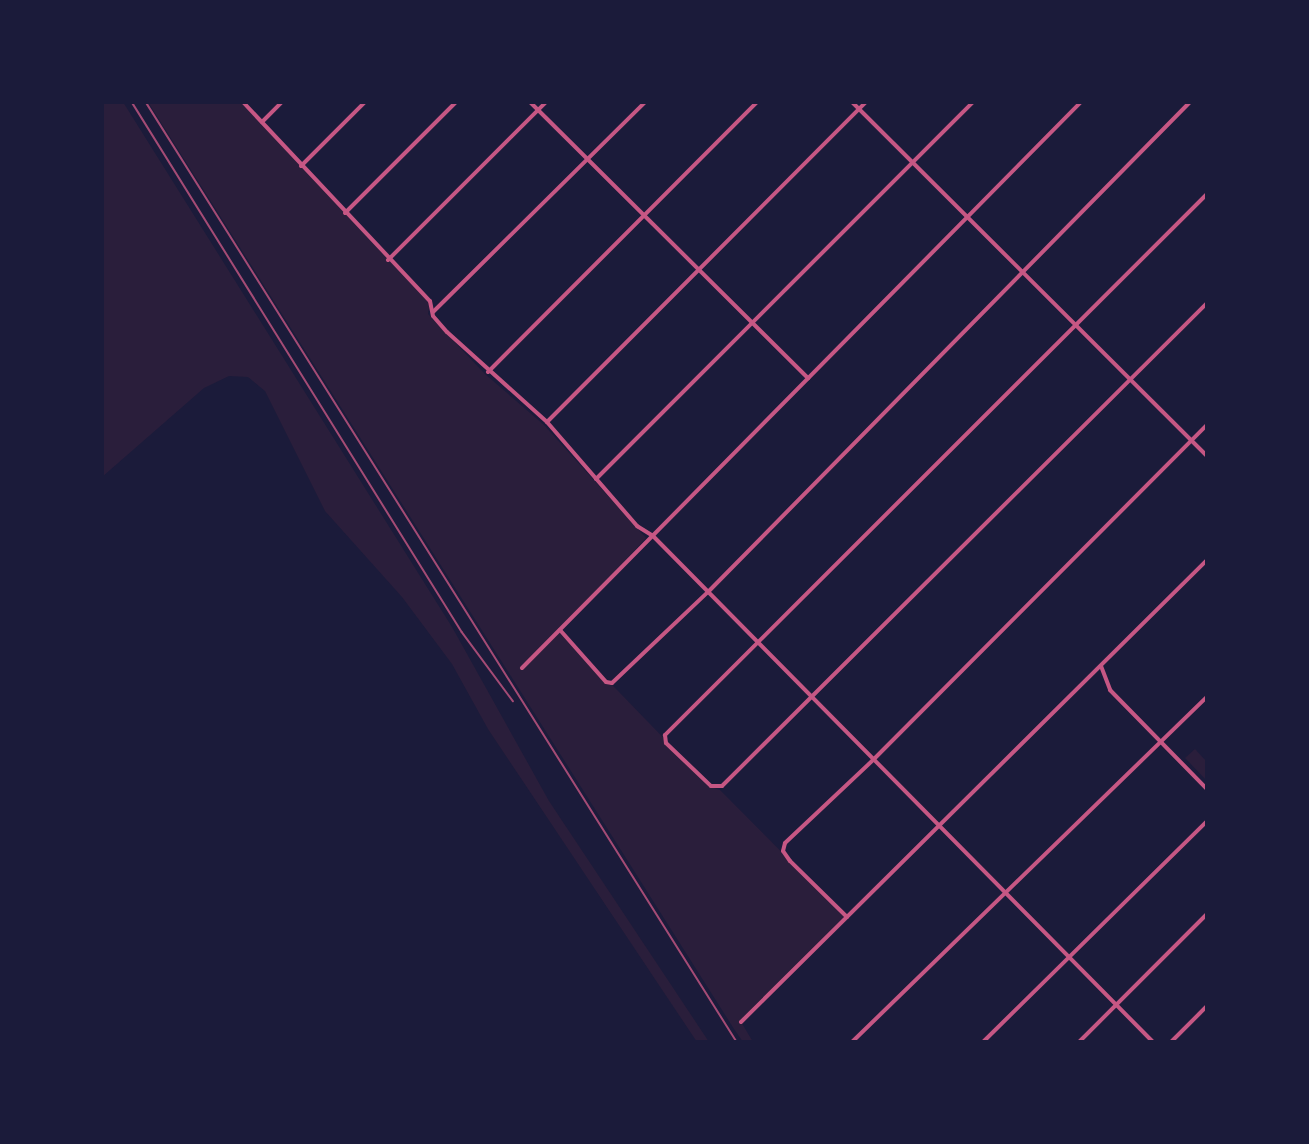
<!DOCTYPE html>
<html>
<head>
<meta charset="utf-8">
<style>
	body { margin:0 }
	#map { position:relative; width:1309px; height:1144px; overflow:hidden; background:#1b1b3a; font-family:Helvetica,sans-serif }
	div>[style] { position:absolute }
	.green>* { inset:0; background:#2a1e3b }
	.minor>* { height:4px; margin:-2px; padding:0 2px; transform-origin:2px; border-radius:2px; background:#c65784 }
	.rail>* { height:1.5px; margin:-0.75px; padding:0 0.75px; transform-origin:0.75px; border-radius:0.75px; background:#a44b75 }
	span { translate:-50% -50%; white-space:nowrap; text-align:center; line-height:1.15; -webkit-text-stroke:4.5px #1b1b3a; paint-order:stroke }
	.frame { position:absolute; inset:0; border:104px solid #1b1b3a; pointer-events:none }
</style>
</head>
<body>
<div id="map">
	<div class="green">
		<div style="clip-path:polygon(102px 102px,123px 102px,452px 627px,549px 801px,709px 1042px,697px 1042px,488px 729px,452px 664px,402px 597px,325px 511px,265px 391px,248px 377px,229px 376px,204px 388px,102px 477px)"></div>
		<div style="clip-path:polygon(148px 102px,241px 102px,430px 302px,428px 314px,485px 374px,544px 425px,646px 538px,560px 631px,711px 787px,720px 790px,845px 916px,740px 1020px,753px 1042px,743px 1042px,734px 1029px)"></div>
		<div style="clip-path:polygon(1195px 749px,1207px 762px,1207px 781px,1185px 758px)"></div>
	</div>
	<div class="minor">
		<div style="left:243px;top:102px;width:273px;rotate:46.8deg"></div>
		<div style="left:430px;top:301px;width:15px;rotate:79deg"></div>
		<div style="left:433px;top:316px;width:21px;rotate:49deg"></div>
		<div style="left:447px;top:332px;width:135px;rotate:42deg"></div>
		<div style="left:547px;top:422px;width:138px;rotate:49.1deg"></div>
		<div style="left:637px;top:526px;width:19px;rotate:32deg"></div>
		<div style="left:653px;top:536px;width:711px;rotate:45.34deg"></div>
		<div style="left:530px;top:102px;width:392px;rotate:44.8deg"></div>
		<div style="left:852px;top:102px;width:501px;rotate:44.92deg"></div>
		<div style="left:262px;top:122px;width:28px;rotate:-45deg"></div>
		<div style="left:301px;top:166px;width:91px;rotate:-45deg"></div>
		<div style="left:1207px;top:194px;width:766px;rotate:135.05deg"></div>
		<div style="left:665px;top:735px;width:8px;rotate:83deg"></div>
		<div style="left:666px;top:743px;width:62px;rotate:43.7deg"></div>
		<div style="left:711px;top:786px;width:11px"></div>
		<div style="left:722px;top:786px;width:684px;rotate:-44.88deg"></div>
		<div style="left:345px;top:213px;width:157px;rotate:-45deg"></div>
		<div style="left:388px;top:260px;width:223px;rotate:-45deg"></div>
		<div style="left:433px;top:312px;width:298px;rotate:-44.7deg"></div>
		<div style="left:488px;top:372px;width:381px;rotate:-45.1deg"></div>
		<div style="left:547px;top:422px;width:452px;rotate:-45.1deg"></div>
		<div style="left:596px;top:479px;width:533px;rotate:-45deg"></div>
		<div style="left:560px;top:630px;width:69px;rotate:48.5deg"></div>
		<div style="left:606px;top:682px;width:6px;rotate:9deg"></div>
		<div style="left:612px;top:683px;width:132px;rotate:-43.5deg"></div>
		<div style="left:708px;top:592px;width:687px;rotate:-45.47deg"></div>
		<div style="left:1101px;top:666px;width:26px;rotate:69deg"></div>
		<div style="left:1110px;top:690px;width:139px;rotate:45.6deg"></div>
		<div style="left:522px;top:668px;width:796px;rotate:-45.36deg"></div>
		<div style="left:847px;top:917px;width:80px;rotate:-135.5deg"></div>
		<div style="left:790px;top:861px;width:12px;rotate:-125deg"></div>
		<div style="left:783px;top:851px;width:8px;rotate:-76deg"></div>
		<div style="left:785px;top:843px;width:122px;rotate:-43.3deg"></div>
		<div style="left:874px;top:759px;width:472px;rotate:-45.1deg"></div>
		<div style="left:741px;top:1022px;width:656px;rotate:-44.75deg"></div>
		<div style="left:852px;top:1042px;width:495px;rotate:-44.2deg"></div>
		<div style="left:983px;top:1042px;width:315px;rotate:-44.6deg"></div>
		<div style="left:1079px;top:1042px;width:181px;rotate:-45deg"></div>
		<div style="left:1171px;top:1042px;width:51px;rotate:-45deg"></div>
	</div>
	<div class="rail">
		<div style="left:132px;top:102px;width:624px;rotate:58.09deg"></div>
		<div style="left:462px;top:632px;width:86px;rotate:53.5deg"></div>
		<div style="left:146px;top:102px;width:1110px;rotate:57.84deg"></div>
	</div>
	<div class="frame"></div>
</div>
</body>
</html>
